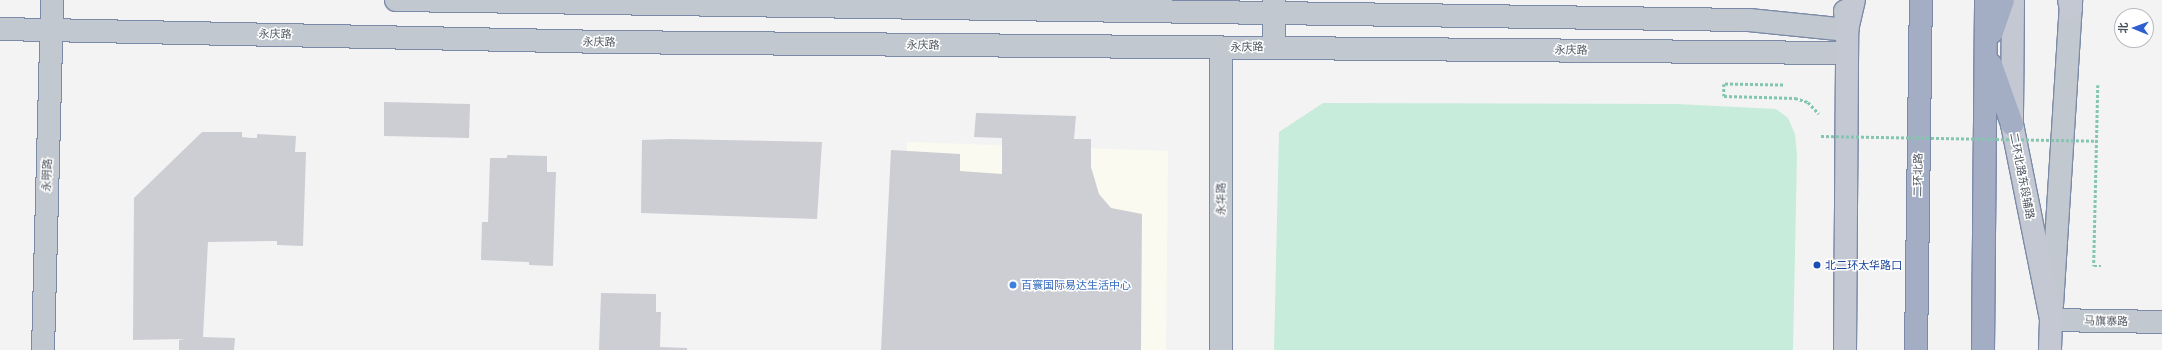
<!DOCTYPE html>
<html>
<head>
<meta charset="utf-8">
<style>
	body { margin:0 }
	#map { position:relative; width:2162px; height:350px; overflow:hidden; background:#f4f3f3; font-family:Manrope,"Noto Sans SC",sans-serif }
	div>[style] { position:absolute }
	.commercial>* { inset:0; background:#fbfaf0 }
	.green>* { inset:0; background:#c7ecdb }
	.building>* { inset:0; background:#cdced4 }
	.path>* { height:2.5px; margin-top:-1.25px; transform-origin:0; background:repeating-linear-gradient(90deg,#83c6af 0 3px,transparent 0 5px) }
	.roads { filter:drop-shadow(1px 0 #7b8aa7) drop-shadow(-1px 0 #7b8aa7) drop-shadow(0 1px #7b8aa7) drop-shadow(0 -1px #7b8aa7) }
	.minor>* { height:22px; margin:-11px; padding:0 11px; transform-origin:11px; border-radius:11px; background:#c2c8cf }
	.tertiary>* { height:22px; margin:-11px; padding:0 11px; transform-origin:11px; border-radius:11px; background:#c2c8cf }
	.secondary>* { height:22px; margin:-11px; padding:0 11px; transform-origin:11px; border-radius:11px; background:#c3c8d3 }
	.trunk>* { height:22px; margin:-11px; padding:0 11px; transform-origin:11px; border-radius:11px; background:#a3aec4 }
	.path-bridge>* { height:2.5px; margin-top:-1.25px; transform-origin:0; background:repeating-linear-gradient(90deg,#83c6af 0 3px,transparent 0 5px) }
	.dots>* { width:11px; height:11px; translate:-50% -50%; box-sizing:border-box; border:2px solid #fff; border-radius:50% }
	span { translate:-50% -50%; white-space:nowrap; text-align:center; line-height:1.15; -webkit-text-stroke:3px #fff; paint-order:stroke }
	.street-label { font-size:11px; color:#4c535e }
	.transit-label { font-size:11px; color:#164399 }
	.left { translate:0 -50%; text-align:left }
	.shop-label { font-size:11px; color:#366cbe }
	.north { position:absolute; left:2114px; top:8px; width:40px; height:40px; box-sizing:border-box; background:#fff; border:1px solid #b7babf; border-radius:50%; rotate:271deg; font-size:11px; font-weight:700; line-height:16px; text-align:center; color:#4c535e }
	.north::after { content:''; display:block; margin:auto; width:14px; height:18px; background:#305fd1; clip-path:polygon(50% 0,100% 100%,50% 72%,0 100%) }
</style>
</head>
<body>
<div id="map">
	<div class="commercial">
		<div style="clip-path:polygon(907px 142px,1168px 151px,1166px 350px,905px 350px)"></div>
	</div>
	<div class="green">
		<div style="clip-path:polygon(1323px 103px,1677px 104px,1776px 109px,1788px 118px,1795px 134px,1797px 155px,1793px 350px,1274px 350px,1279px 132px)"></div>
	</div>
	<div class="building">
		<div style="clip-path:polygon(384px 102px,470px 104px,469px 138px,384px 136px)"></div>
		<div style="clip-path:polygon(976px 113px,1076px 116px,1074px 139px,1091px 139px,1091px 167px,1099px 194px,1111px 208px,1142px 214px,1141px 350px,881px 350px,891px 150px,960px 154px,960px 171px,1002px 174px,1002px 138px,974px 137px)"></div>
		<div style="clip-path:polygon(202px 132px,242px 132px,242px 137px,252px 138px,257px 138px,257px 134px,296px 136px,295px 152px,306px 152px,303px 246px,277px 245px,277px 241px,208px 242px,203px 337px,235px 338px,234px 350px,179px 350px,179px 340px,185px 339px,133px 340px,134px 198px)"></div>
		<div style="clip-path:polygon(670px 139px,822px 142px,817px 219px,641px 213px,642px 140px)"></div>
		<div style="clip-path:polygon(507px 155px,547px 156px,547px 172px,556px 172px,553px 266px,529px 265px,529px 262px,481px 260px,482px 222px,488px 222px,490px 158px,507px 158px)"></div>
		<div style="clip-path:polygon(601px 293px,656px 294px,656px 312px,661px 312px,660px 347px,687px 348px,687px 350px,599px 350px)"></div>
	</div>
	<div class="path">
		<div style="left:1783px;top:85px;width:59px;rotate:-179deg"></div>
		<div style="left:1724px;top:84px;width:12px;rotate:90deg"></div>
		<div style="left:1724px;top:96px;width:71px;rotate:1.6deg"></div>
		<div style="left:1795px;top:98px;width:14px;rotate:17deg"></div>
		<div style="left:1808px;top:102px;width:16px;rotate:47deg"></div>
		<div style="left:2098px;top:85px;width:181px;rotate:91.3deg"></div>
		<div style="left:2094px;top:266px;width:7px"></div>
	</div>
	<div class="roads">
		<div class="minor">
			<div style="left:1274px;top:47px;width:47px;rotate:-90deg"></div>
			<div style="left:2051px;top:320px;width:111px;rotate:1deg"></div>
			<div style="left:1221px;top:350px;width:302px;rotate:-90deg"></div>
		</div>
		<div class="tertiary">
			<div style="left:396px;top:0;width:1353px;rotate:0.85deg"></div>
			<div style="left:1749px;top:20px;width:99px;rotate:5.8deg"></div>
			<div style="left:1847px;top:30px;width:19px;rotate:-96deg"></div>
			<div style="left:0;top:29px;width:604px;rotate:1.23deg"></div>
			<div style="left:604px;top:42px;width:1242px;rotate:0.51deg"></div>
			<div style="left:2052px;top:305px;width:306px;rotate:-86.4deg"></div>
			<div style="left:43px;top:350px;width:350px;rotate:-88.5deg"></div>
		</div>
		<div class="secondary">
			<div style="left:2013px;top:0;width:124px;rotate:90.5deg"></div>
			<div style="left:2012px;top:124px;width:200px;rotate:78.7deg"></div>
			<div style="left:2051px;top:320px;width:30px;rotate:92deg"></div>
			<div style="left:2069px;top:0;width:9px;rotate:77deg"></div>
			<div style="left:1845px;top:350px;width:320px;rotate:-89.6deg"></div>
			<div style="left:1847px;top:30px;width:31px;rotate:-77deg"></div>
		</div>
		<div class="trunk">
			<div style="left:1992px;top:32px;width:34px;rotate:-71deg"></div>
			<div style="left:1991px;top:65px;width:63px;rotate:70.4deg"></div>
			<div style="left:1916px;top:350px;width:350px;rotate:-89.2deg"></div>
			<div style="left:1983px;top:350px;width:350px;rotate:-89.5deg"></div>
		</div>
	</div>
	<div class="path-bridge">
		<div style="left:1821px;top:136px;width:276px;rotate:1deg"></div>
	</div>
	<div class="dots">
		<div style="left:1817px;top:265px;background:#1a4fb4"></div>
		<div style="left:1013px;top:285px;background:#3f7fe0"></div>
	</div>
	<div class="street-label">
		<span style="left:275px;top:34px;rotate:1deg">永庆路</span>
		<span style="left:599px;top:42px;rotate:1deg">永庆路</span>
		<span style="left:923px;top:45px;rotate:1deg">永庆路</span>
		<span style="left:1247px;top:47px;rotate:-1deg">永庆路</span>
		<span style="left:1571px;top:50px;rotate:1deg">永庆路</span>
		<span style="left:47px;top:175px;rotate:-88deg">永明路</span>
		<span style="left:1918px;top:175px;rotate:-89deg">二环北路</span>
		<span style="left:2022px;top:176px;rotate:79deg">二环北路东段辅路</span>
		<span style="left:1221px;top:199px;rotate:-90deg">永华路</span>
		<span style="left:2106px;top:321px;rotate:1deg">马旗寨路</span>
	</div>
	<div class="transit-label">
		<span class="left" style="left:1825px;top:265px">北二环太华路口</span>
	</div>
	<div class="shop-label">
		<span class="left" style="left:1021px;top:285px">百寰国际易达生活中心</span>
	</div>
	<div class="north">北</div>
</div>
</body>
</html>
